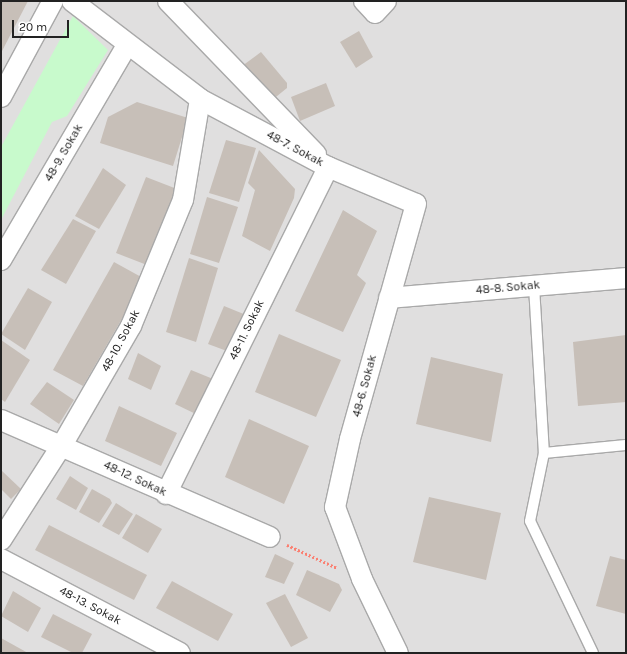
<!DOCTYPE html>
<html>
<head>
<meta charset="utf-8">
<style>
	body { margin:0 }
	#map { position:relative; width:627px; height:654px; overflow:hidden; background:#f2efe9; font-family:Karla,sans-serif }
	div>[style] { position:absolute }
	.residential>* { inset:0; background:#e0dfdf }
	.park>* { inset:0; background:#c8facc }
	.building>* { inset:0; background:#c7bfb8 }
	.path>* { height:2.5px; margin-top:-1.25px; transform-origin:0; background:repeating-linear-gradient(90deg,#fa8072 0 2px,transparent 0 4px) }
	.roads { filter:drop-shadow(1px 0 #a9a9a9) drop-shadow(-1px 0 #a9a9a9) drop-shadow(0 1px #a9a9a9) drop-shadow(0 -1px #a9a9a9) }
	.service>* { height:10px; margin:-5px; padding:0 5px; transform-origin:5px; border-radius:5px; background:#fff }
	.minor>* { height:20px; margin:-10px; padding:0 10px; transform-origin:10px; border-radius:10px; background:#fff }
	span { translate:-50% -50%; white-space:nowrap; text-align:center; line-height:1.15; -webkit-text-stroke:3px #fff; paint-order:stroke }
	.street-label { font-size:12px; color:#222 }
	.frame { position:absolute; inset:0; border:2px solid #222; pointer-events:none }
	.scale { position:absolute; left:12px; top:20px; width:57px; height:18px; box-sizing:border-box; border:2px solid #222; border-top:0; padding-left:5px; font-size:12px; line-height:14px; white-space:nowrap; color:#222; -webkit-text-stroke:3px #fff; paint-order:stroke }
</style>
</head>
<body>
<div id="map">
	<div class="residential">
		<div style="clip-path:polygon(1px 1px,626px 1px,626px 653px,1px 653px)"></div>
	</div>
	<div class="park">
		<div style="clip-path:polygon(73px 16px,108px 50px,67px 116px,52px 122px,1px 220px,1px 147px)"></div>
	</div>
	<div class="building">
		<div style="clip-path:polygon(1px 1px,28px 1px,1px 53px)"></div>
		<div style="clip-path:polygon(359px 31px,373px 57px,356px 68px,340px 42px)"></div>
		<div style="clip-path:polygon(261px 52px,287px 83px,287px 88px,266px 105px,238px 69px)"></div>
		<div style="clip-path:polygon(326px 83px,335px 106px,300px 121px,291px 97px)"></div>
		<div style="clip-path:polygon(137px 102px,188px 118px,173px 166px,100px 143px,108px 117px)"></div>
		<div style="clip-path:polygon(226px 140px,256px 148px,239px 202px,209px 193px)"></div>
		<div style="clip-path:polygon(259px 150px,295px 189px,294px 198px,270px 251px,242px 236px,255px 190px,248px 183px)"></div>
		<div style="clip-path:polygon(103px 168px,126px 185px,99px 229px,75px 216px)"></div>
		<div style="clip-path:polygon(146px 177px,177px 189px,147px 265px,116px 253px)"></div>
		<div style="clip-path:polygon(207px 197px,238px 207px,219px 263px,190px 254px)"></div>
		<div style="clip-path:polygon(343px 210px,377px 231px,357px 275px,366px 283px,343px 332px,295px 311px)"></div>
		<div style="clip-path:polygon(73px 219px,96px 231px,66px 284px,41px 270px)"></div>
		<div style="clip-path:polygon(189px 258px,218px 268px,196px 342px,166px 332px)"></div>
		<div style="clip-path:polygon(114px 262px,143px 278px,142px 284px,83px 386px,53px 370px)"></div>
		<div style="clip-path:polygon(28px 288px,52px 302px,25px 350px,1px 334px)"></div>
		<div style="clip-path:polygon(224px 306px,251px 317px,235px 354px,208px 344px)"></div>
		<div style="clip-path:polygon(279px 334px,341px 360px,316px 417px,255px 392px)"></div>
		<div style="clip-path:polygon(626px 335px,626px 402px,578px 406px,573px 342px)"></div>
		<div style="clip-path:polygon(1px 340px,30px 360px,5px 402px,1px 399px)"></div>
		<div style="clip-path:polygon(138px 353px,161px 366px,151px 390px,128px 379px)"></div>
		<div style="clip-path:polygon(431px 357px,503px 374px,491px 442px,416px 424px)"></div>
		<div style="clip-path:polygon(191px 370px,218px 381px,202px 417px,175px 404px)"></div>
		<div style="clip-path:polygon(47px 382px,74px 400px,59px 424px,30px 404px)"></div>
		<div style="clip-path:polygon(119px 406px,177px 433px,161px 466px,105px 441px)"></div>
		<div style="clip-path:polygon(249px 419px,309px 446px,284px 504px,225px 477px)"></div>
		<div style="clip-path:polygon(1px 470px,21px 489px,11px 499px,1px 489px)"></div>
		<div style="clip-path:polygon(70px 476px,88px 488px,76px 510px,56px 499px)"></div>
		<div style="clip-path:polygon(92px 489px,110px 499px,112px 503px,99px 523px,79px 512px)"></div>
		<div style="clip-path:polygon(429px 497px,501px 513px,486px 580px,413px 562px)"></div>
		<div style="clip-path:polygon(116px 503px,133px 514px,119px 535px,102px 526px)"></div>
		<div style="clip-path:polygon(136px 514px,162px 529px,148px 553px,122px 538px)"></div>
		<div style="clip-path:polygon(49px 525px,147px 575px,134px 600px,35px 550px)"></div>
		<div style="clip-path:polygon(275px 554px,294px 563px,284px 584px,265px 577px)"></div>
		<div style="clip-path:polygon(610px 556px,626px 560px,626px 614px,596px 606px)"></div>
		<div style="clip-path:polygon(307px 570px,339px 584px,342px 590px,330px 612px,296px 595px)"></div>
		<div style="clip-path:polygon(172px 581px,233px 614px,218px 641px,156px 608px)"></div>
		<div style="clip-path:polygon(13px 591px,41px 608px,28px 632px,1px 616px)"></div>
		<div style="clip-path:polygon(285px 594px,308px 638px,291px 647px,266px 603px)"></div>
		<div style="clip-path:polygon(53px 614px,92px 634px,82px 653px,73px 653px,41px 637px)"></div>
		<div style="clip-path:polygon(1px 638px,28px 653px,1px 653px)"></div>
	</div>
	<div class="path">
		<div style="left:287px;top:545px;width:55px;rotate:24.7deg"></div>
	</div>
	<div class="roads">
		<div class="service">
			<div style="left:534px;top:286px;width:167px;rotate:86.6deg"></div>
			<div style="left:593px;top:653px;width:146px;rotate:-115.5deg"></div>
			<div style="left:530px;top:521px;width:69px;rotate:-78.4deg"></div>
			<div style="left:544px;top:453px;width:82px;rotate:-5.6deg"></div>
		</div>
		<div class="minor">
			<div style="left:72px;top:1px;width:161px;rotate:37.4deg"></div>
			<div style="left:200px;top:99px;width:145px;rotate:28deg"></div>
			<div style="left:328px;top:167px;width:95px;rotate:22.8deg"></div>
			<div style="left:416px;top:204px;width:244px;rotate:105.7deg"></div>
			<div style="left:350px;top:439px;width:70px;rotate:102.4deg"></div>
			<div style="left:335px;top:507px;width:77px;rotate:69.4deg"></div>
			<div style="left:362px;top:579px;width:82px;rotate:64.1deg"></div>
			<div style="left:168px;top:1px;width:213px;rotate:46deg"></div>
			<div style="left:364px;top:1px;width:16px;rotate:47deg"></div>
			<div style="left:375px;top:13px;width:16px;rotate:-47deg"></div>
			<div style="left:1px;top:97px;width:109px;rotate:-61.6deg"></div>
			<div style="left:1px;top:260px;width:249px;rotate:-59.6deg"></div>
			<div style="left:389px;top:298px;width:238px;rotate:-4.8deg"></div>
			<div style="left:1px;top:420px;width:293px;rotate:23.5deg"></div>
			<div style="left:166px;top:494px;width:365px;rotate:-63.6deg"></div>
			<div style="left:1px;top:540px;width:113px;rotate:-57.3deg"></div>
			<div style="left:62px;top:445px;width:138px;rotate:-59.9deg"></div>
			<div style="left:131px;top:326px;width:136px;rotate:-67.6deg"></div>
			<div style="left:183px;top:200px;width:102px;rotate:-80.4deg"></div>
			<div style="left:1px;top:559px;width:202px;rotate:27.7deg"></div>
		</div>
	</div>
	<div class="street-label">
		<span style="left:295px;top:149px;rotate:28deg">48-7. Sokak</span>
		<span style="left:64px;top:153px;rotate:-60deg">48-9. Sokak</span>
		<span style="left:508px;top:288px;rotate:-5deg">48-8. Sokak</span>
		<span style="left:247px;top:330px;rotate:-64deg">48-11. Sokak</span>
		<span style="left:121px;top:341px;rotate:-62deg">48-10. Sokak</span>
		<span style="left:365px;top:386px;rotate:-75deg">48-6. Sokak</span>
		<span style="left:135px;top:479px;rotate:25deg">48-12. Sokak</span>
		<span style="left:90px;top:606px;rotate:28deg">48-13. Sokak</span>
	</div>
	<div class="frame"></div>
	<div class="scale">20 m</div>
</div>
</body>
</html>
